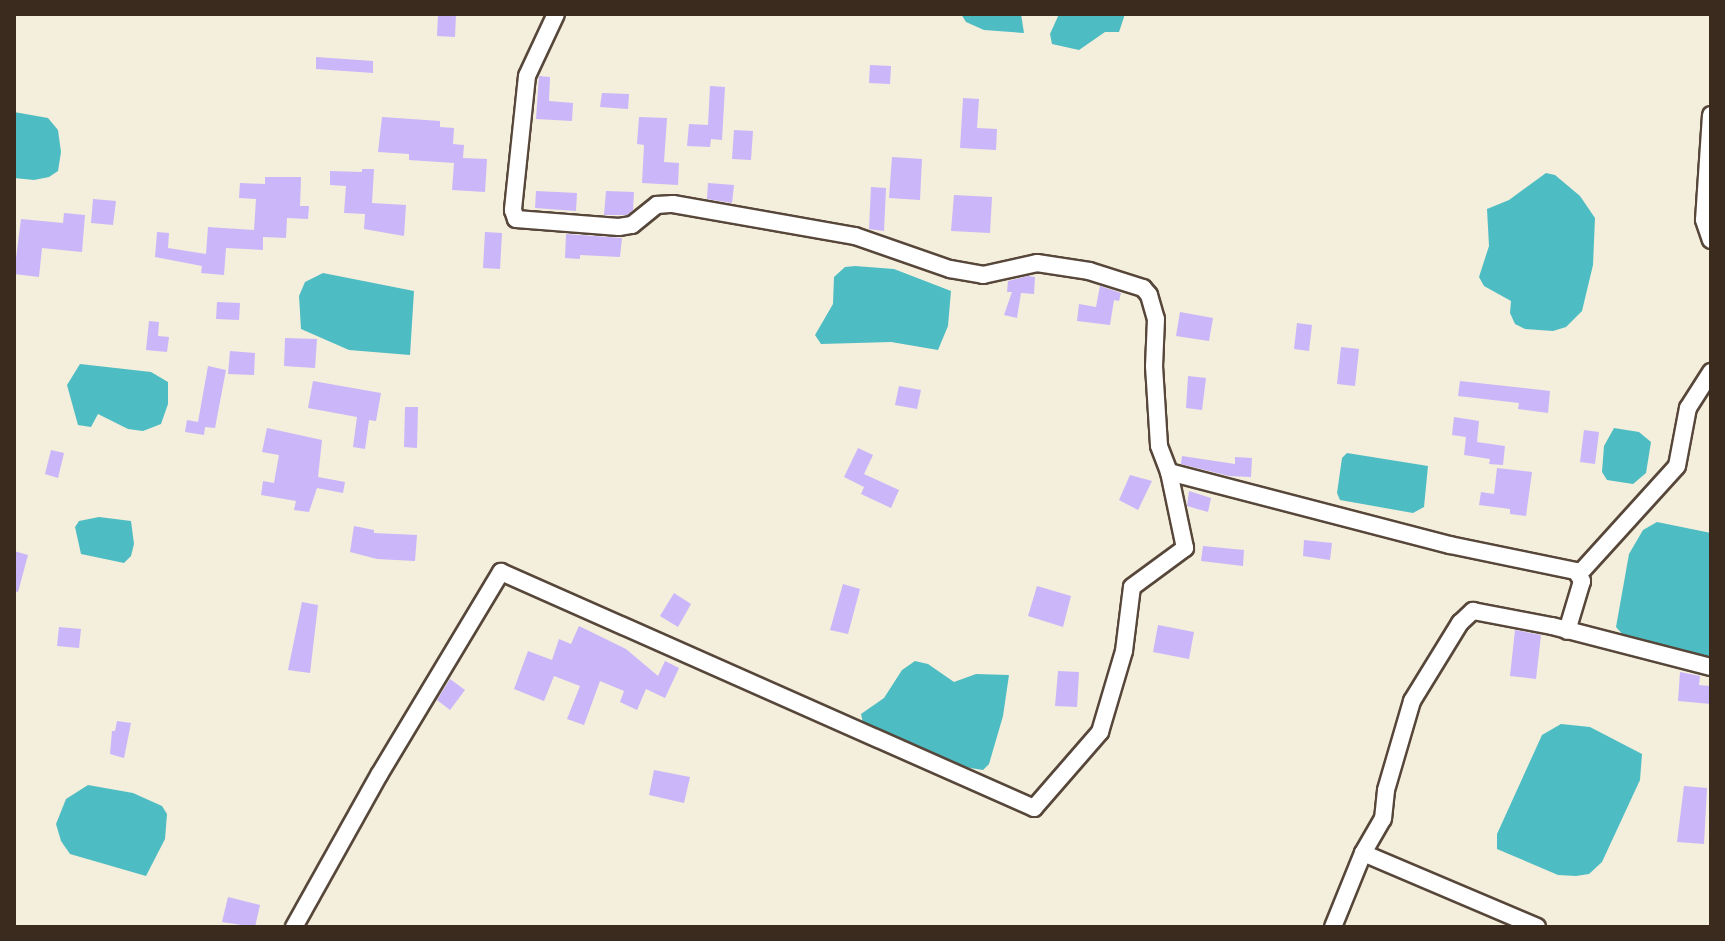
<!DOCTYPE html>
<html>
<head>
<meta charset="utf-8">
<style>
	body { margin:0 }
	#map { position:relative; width:1725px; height:941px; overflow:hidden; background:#f4eedc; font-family:Caveat,sans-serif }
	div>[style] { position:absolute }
	.water>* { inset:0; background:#4ebdc3 }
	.building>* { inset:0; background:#cab6f9 }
	.roads { filter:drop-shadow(2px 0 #57473a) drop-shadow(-2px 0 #57473a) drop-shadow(0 2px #57473a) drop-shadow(0 -2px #57473a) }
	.street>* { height:16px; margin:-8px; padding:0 8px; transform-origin:8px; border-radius:8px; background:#fff }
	span { translate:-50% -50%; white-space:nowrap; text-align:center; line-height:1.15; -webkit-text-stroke:8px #fff; paint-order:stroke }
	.frame { position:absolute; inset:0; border:16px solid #3b2a1e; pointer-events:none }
</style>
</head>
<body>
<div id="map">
	<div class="water">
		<div style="clip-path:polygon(961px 14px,1021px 14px,1024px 33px,984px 30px,966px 22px)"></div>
		<div style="clip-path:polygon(1059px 14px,1125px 14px,1119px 32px,1105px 32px,1079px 50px,1052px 44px,1050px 34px)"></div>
		<div style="clip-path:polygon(14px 112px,48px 118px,58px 130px,61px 152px,58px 171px,49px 177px,34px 180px,14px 178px)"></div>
		<div style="clip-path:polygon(1546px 173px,1555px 175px,1580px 196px,1595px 218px,1593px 265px,1582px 311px,1566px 327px,1553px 331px,1525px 329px,1515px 324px,1510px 313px,1511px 301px,1484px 286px,1479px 277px,1489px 246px,1487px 209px,1509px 200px)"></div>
		<div style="clip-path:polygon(855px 266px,894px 269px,951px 291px,948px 326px,938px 350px,891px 342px,821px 344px,815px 335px,833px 304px,834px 277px,845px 267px)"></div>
		<div style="clip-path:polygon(323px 273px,414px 291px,410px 355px,349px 350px,301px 329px,299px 296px,305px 282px)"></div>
		<div style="clip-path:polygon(80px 364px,151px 372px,168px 382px,168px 404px,161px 424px,143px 431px,128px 429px,98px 414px,91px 427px,78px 425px,67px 385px)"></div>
		<div style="clip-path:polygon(1614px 428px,1639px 432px,1651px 442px,1646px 473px,1633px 484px,1607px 480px,1602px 472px,1604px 446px)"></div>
		<div style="clip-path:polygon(1347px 453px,1428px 466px,1424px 507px,1413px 513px,1340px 500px,1337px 493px,1342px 458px)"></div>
		<div style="clip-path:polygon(99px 517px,131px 521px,134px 544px,131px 556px,124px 563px,81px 554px,75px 527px,79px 521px)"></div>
		<div style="clip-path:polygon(1657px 522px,1711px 533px,1711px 662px,1625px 637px,1616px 627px,1629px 554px,1643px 530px)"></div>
		<div style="clip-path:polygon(915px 661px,928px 664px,954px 682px,976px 674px,1009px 675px,1003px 716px,989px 764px,983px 770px,958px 766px,863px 723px,861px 714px,884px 698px,902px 670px)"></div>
		<div style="clip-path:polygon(1561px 724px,1590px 727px,1642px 754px,1640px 780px,1602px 862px,1589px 874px,1576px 876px,1558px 875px,1497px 849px,1497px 834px,1542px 735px)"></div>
		<div style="clip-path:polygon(88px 785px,133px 793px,162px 806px,167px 814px,165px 839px,146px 876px,70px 854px,61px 841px,56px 824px,66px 799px)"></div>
	</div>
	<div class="building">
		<div style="clip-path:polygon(438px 14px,456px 14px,455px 37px,437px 36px)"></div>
		<div style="clip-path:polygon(316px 57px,373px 61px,373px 73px,316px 69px)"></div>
		<div style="clip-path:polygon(870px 65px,891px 66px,890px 84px,869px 83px)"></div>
		<div style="clip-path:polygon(539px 76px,550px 77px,549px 101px,573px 103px,572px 121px,536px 119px)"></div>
		<div style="clip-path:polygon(710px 86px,725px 87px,722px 140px,711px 139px,710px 147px,687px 146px,689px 124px,708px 125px)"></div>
		<div style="clip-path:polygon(602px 93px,629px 94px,628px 109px,600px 107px)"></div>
		<div style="clip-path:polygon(963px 98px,979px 99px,977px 128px,997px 129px,996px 150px,960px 148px)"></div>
		<div style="clip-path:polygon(382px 117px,440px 121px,440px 127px,454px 128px,453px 144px,464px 145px,463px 158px,487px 159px,485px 192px,452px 190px,454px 163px,409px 160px,409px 154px,378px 152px)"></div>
		<div style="clip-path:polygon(639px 117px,667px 118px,664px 162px,679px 163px,678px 185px,642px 183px,644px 145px,637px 144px)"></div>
		<div style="clip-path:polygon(734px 130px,753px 131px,751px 160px,732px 159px)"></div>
		<div style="clip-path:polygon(892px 157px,922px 159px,920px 200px,889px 198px)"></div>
		<div style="clip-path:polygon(362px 169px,374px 169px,372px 203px,406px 205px,404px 236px,364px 229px,365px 214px,344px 213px,346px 186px,330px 185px,330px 171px,362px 172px)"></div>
		<div style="clip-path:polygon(265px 177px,301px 177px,300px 206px,309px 206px,308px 219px,287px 218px,286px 238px,263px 237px,263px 250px,226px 248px,224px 275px,201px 273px,202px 266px,155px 257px,157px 232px,169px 233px,168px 248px,206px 254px,208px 227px,254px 230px,256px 199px,239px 198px,240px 183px,265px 184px)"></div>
		<div style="clip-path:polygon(708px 183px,734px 185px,732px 203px,707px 199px)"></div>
		<div style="clip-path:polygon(871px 187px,886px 188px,884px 231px,869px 229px)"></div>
		<div style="clip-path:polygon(536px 191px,577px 193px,576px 211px,535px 208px)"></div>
		<div style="clip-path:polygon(606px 191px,634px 192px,633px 210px,627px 215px,604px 215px)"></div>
		<div style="clip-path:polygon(954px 195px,992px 197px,990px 233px,951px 231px)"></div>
		<div style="clip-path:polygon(93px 199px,116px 201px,113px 225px,91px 223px)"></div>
		<div style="clip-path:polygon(64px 213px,85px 215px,82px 252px,42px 248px,39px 277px,14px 274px,21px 219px,63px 223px)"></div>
		<div style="clip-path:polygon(485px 232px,502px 233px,500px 269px,483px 268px)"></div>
		<div style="clip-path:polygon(566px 234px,622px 238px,620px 257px,580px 255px,580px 259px,565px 258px)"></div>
		<div style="clip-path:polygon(1028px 276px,1035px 277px,1034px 294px,1021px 293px,1017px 318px,1004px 315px,1012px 292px,1007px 292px,1008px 281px)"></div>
		<div style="clip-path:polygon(1100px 286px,1121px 293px,1119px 301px,1114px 300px,1110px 325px,1077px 321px,1079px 304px,1096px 307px)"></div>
		<div style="clip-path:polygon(217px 302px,240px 303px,239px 320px,216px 319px)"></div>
		<div style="clip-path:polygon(1180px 312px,1213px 318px,1209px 341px,1176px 336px)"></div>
		<div style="clip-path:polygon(149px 321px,159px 322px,158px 336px,169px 337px,167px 352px,146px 350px)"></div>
		<div style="clip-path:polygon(1297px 323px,1312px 325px,1309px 351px,1294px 349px)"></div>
		<div style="clip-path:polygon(285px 338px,317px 339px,315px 368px,284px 366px)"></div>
		<div style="clip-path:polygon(1341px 347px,1359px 349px,1355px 386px,1337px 384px)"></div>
		<div style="clip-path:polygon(230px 351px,255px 353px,254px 375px,228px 374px)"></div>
		<div style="clip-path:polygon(208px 366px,226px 370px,215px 428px,205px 427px,204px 435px,185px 432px,187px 420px,198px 422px)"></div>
		<div style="clip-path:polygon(1188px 376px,1206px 378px,1202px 410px,1186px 408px)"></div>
		<div style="clip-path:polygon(313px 381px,381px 393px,376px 421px,369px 420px,365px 449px,353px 447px,357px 417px,308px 408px)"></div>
		<div style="clip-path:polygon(1460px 381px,1550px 391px,1548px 413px,1518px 409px,1519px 403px,1458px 396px)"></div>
		<div style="clip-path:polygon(899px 386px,921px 390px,917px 409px,895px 405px)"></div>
		<div style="clip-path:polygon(405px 407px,418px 407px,417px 448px,404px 447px)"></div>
		<div style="clip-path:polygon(1454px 417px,1479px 421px,1477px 442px,1505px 446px,1503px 465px,1489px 464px,1490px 459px,1464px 455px,1466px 437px,1452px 435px)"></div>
		<div style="clip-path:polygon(267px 428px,322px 440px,318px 477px,345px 482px,343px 493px,317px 488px,309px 512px,294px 510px,296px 501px,261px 495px,263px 481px,274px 483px,279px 455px,262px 452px)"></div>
		<div style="clip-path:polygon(1584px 430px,1599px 432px,1595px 464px,1580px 462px)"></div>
		<div style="clip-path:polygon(858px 448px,873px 455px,864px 474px,899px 490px,891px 508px,861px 494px,864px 487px,844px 477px)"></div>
		<div style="clip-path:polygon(51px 450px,64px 453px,58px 478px,45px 474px)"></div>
		<div style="clip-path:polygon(1182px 456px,1235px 464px,1235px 457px,1252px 458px,1251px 477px,1229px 476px,1181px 464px)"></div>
		<div style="clip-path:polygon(1497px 468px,1532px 472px,1526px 516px,1510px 514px,1510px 509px,1479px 505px,1481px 492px,1494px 494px)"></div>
		<div style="clip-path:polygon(1130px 475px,1152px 481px,1138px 510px,1119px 500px)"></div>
		<div style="clip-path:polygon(1189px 491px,1211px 498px,1208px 512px,1187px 506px)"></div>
		<div style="clip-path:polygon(354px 526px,374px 530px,374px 533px,417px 535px,415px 561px,377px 559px,350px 552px)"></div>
		<div style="clip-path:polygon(1304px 540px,1332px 543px,1330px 560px,1303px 556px)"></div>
		<div style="clip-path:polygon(1203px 546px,1244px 550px,1243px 566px,1201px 561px)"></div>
		<div style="clip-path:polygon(14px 551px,28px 555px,18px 592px,14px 591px)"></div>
		<div style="clip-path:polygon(843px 584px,860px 589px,848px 634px,830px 630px)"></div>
		<div style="clip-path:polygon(1037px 586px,1071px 596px,1063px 627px,1028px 616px)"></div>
		<div style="clip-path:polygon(674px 593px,691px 604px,678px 627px,660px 616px)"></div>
		<div style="clip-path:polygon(302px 602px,318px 605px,310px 673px,288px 670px)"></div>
		<div style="clip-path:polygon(1158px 625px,1194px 632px,1189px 659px,1153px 652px)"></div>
		<div style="clip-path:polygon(579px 626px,626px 649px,658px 676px,665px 661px,679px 668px,665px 698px,646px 689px,637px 710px,620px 702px,624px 691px,600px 681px,584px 725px,567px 719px,580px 686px,554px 676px,544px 701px,514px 689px,528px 651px,552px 660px,559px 639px,571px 644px)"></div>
		<div style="clip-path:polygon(59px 627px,81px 629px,79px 648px,57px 646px)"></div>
		<div style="clip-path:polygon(1515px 630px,1541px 635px,1536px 679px,1510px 676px)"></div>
		<div style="clip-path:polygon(1058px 671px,1079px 672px,1077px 707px,1055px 706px)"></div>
		<div style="clip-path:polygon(1680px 672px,1700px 676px,1699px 685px,1711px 686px,1711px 704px,1678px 701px)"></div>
		<div style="clip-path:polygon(450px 679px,465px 690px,450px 710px,437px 700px)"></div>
		<div style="clip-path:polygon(117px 721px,131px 723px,124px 758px,110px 754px,112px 731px,115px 731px)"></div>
		<div style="clip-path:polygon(654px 770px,690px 777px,684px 803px,649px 795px)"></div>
		<div style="clip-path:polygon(1684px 786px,1707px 788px,1704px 844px,1677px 842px)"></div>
		<div style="clip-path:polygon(228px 897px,260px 905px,255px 927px,222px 922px)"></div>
	</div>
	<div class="roads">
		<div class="street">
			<div style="left:556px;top:14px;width:68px;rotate:115.1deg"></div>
			<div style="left:527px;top:76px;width:135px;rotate:96deg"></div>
			<div style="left:513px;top:210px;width:9px;rotate:72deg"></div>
			<div style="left:516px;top:219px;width:103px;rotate:4.4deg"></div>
			<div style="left:619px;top:227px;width:13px;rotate:-9deg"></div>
			<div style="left:632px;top:225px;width:32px;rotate:-39deg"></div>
			<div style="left:657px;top:205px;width:16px;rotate:-4deg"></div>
			<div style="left:673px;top:204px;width:185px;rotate:10deg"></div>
			<div style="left:855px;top:236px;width:101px;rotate:19.2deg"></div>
			<div style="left:950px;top:269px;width:34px;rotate:10deg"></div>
			<div style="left:983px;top:275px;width:55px;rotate:-12.5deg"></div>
			<div style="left:1037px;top:263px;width:53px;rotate:8.7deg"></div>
			<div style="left:1089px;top:271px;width:57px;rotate:17.5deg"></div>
			<div style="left:1143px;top:288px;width:9px;rotate:49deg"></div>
			<div style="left:1149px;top:295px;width:25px;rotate:74deg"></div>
			<div style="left:1156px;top:319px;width:47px;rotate:92.4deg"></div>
			<div style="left:1154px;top:366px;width:80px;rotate:86.4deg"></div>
			<div style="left:1159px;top:446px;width:28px;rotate:69deg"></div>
			<div style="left:1169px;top:472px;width:290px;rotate:14.6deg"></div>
			<div style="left:1450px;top:545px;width:129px;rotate:11.7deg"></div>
			<div style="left:1576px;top:571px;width:12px;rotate:59deg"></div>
			<div style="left:1582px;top:581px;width:52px;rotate:106.7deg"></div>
			<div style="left:1711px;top:115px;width:105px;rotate:93.8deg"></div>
			<div style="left:1704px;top:220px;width:21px;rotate:71deg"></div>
			<div style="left:1580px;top:573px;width:144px;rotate:-47.8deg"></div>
			<div style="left:1677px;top:466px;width:59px;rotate:-79.3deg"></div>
			<div style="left:1688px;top:408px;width:43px;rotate:-57.4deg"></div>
			<div style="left:1363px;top:853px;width:189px;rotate:23deg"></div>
			<div style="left:294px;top:927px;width:174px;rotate:-60.8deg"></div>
			<div style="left:379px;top:775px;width:237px;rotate:-59deg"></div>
			<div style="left:501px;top:572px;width:583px;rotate:23.88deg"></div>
			<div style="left:1034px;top:808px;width:101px;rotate:-49deg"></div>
			<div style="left:1100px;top:732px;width:84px;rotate:-73.5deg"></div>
			<div style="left:1124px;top:651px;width:64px;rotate:-82.9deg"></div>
			<div style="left:1132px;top:587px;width:66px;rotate:-36.3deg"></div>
			<div style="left:1185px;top:548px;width:78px;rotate:-101.9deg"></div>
			<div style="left:1333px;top:927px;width:80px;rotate:-67.9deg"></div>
			<div style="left:1363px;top:853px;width:39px;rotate:-60deg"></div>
			<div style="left:1383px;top:819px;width:29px;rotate:-84deg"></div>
			<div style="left:1386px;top:790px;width:93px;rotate:-73.7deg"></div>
			<div style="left:1412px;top:701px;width:92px;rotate:-58.4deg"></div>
			<div style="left:1460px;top:623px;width:18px;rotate:-43deg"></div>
			<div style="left:1473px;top:611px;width:80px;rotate:10.8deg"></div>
			<div style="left:1552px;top:626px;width:164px;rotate:14.5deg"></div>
		</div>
	</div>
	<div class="frame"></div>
</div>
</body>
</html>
